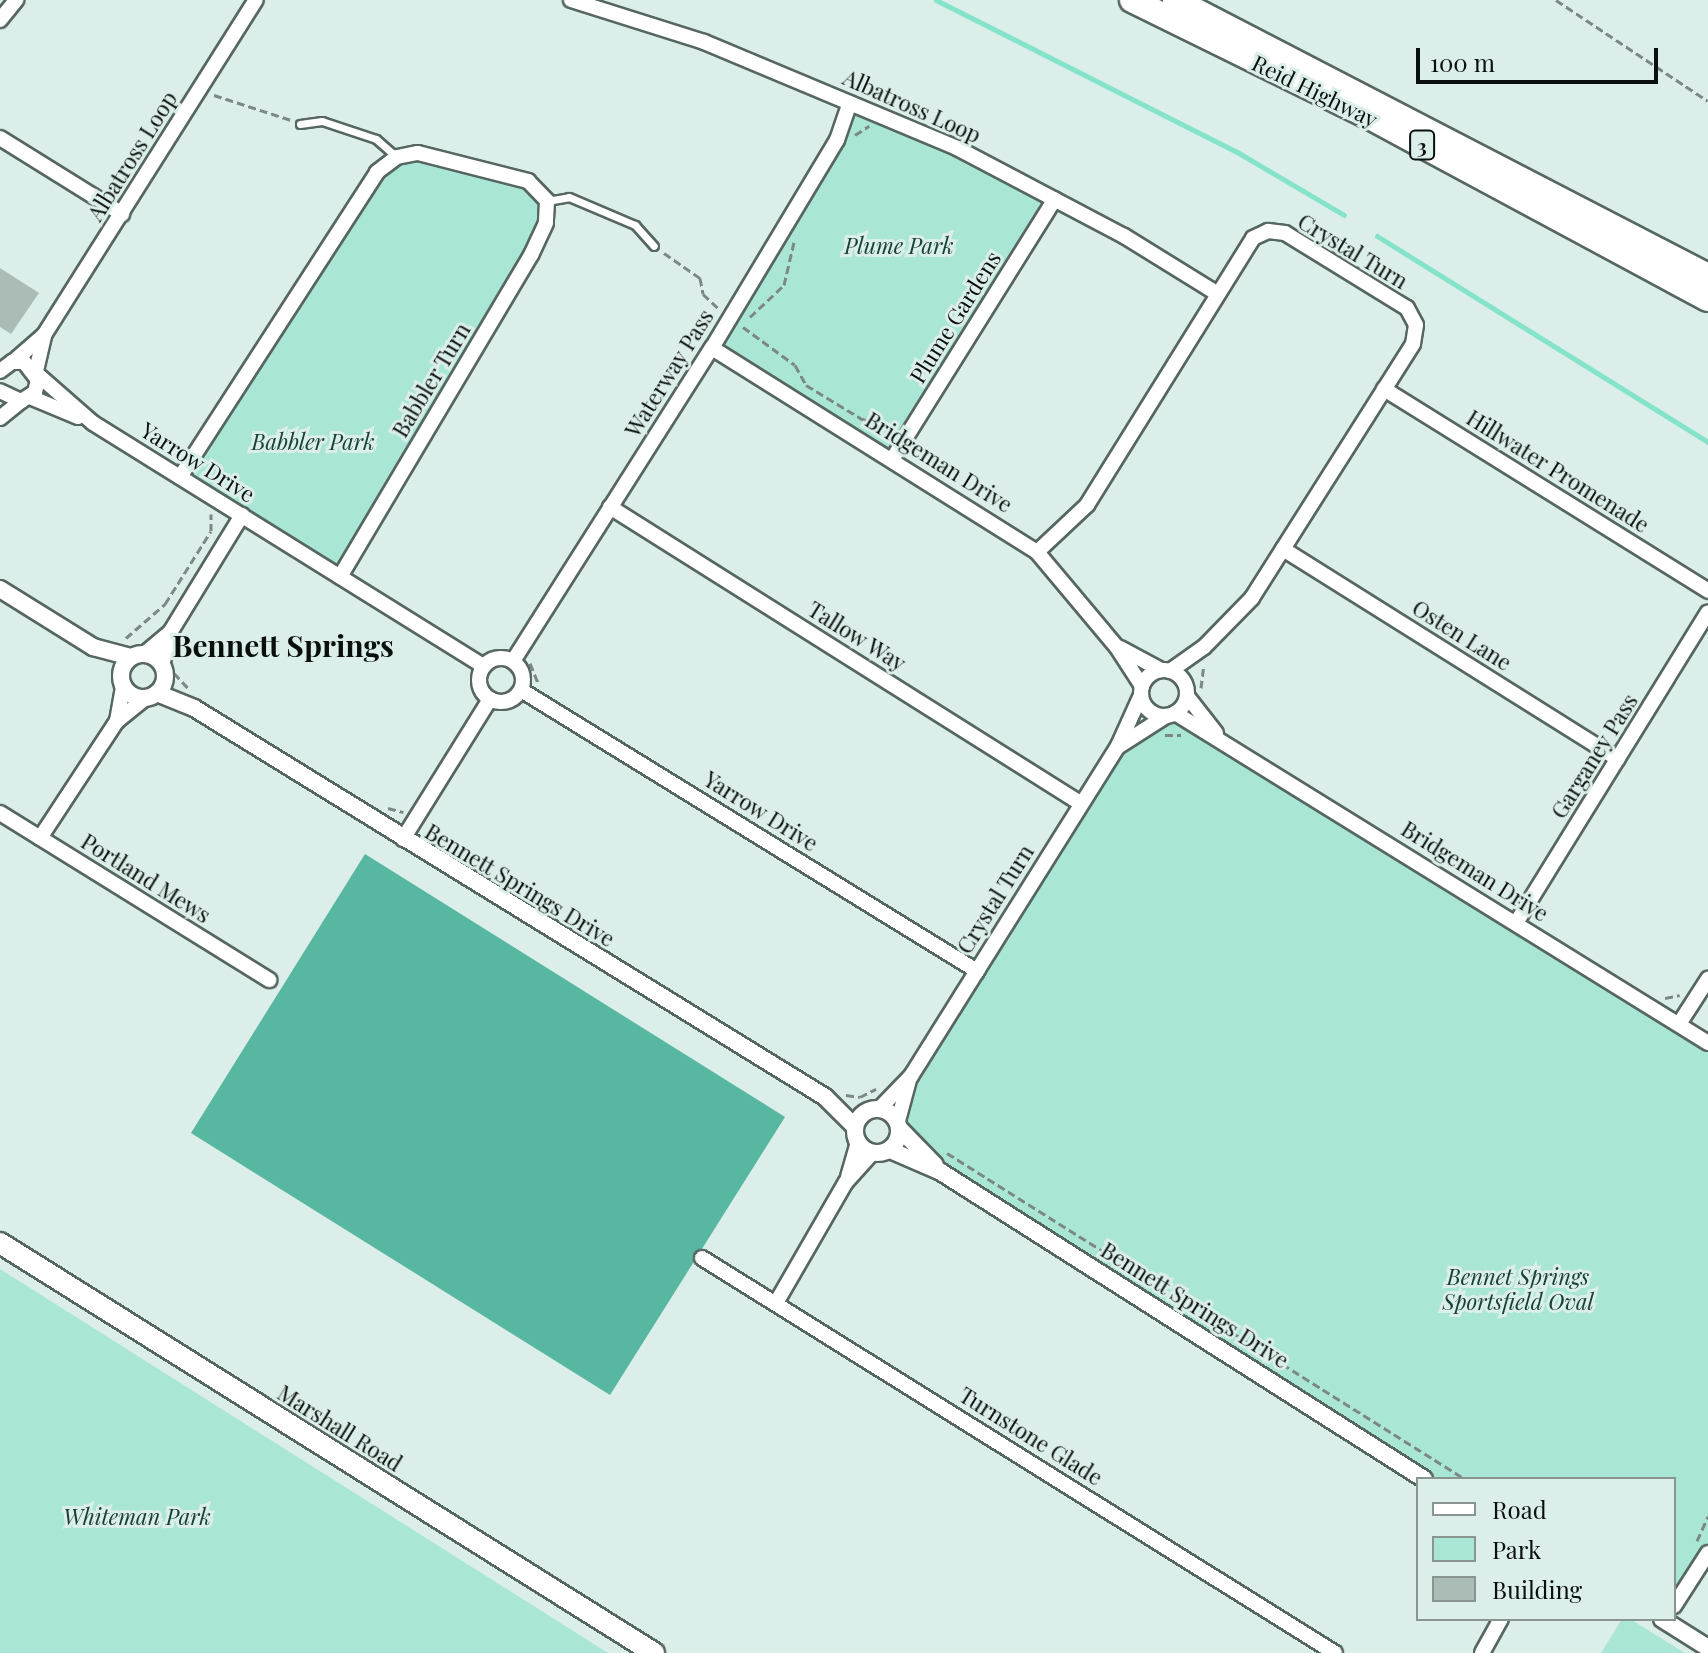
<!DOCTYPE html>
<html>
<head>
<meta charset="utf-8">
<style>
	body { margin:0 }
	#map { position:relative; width:1708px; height:1653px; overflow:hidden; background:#dceee9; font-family:"Playfair Display",serif }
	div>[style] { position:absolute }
	.green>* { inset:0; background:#aae6d5 }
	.forest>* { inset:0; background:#58b7a0 }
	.stream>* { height:5px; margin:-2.5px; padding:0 2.5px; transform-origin:2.5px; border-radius:2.5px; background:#84e3ca }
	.building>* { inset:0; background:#abbcb7 }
	.path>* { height:3px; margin-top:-1.5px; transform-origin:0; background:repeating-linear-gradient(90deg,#7c8885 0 8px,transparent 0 12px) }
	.roads { filter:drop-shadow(2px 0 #566661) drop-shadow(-2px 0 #566661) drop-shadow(0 2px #566661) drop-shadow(0 -2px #566661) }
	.service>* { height:7px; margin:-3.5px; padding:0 3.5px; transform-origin:3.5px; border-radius:3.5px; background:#fff }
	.minor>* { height:14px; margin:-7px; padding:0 7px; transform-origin:7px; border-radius:7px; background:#fff }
	.minor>.ring { margin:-7px; padding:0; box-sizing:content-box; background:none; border:14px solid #fff; border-radius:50% }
	.tertiary>* { height:16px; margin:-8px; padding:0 8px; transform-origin:8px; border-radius:8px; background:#fff }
	.tertiary>.ring { margin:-8px; padding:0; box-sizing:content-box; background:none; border:16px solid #fff; border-radius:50% }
	.secondary>* { height:20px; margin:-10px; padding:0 10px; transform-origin:10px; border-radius:10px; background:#fff }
	.motorway>* { height:24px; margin:-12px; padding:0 12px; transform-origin:12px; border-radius:12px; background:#fff }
	span { translate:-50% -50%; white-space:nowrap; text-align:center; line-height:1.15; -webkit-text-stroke:6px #dceee9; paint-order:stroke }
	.shield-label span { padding:2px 6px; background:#dceee9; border:2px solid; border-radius:6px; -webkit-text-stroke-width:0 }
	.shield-label { font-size:20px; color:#090f0d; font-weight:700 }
	.street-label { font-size:22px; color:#090f0d }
	.park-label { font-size:22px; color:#154137; font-style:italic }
	.district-label { font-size:30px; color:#090f0d; font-weight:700 }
	.legend { position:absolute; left:1416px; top:1477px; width:260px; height:144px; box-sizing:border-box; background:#dceee9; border:2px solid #889591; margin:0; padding:10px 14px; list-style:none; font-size:24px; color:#090f0d }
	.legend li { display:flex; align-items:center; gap:16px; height:40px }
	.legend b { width:40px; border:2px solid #889591 }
	.scale { position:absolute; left:1416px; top:48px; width:242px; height:36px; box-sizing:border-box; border:4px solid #090f0d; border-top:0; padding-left:10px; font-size:24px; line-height:28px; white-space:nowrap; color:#090f0d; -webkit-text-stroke:6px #dceee9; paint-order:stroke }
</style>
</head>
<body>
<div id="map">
	<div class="green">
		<div style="clip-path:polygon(850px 103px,1055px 199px,893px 458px,712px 348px)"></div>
		<div style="clip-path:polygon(418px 153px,528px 181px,547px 201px,546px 223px,340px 577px,180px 477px,377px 172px)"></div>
		<div style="clip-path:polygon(1166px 716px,1708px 1043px,1708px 1553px,1674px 1606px,1674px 1479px,1424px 1479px,941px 1172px,900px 1129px,911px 1076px,1118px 746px)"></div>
		<div style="clip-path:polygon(0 1269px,608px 1653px,0 1653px)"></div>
		<div style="clip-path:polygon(1622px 1619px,1630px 1619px,1685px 1653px,1601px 1653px)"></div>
	</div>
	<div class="forest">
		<div style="clip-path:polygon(365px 854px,785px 1117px,610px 1395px,191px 1133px)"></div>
	</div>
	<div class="stream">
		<div style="left:936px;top:0;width:337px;rotate:26.8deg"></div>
		<div style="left:1237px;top:152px;width:124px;rotate:30.5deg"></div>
		<div style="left:1377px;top:236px;width:390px;rotate:31.9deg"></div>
	</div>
	<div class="building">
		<div style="clip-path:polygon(0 268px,39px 293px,11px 334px,0 327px)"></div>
	</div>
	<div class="path">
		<div style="left:1556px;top:0;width:182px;rotate:33.6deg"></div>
		<div style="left:214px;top:95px;width:81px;rotate:18deg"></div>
		<div style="left:855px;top:135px;width:17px;rotate:-33deg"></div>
		<div style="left:664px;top:253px;width:44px;rotate:34.8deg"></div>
		<div style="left:700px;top:278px;width:16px;rotate:79deg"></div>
		<div style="left:703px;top:294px;width:21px;rotate:43deg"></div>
		<div style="left:750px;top:317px;width:47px;rotate:-43.3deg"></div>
		<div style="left:784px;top:285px;width:44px;rotate:-76.9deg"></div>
		<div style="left:743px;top:327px;width:64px;rotate:36.2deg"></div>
		<div style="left:795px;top:365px;width:23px;rotate:61deg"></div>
		<div style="left:806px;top:385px;width:66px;rotate:31.3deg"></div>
		<div style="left:862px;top:419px;width:23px;rotate:13deg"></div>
		<div style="left:884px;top:424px;width:12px;rotate:59deg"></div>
		<div style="left:918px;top:449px;width:16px;rotate:63deg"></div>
		<div style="left:126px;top:638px;width:52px;rotate:-41.1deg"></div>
		<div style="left:165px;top:604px;width:86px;rotate:-57.8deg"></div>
		<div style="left:211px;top:531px;width:17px;rotate:-90deg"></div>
		<div style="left:530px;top:663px;width:22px;rotate:68deg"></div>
		<div style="left:174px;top:673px;width:21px;rotate:47deg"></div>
		<div style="left:1201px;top:688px;width:23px;rotate:-83deg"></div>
		<div style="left:1165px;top:735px;width:16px"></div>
		<div style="left:388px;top:808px;width:16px;rotate:15deg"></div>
		<div style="left:1665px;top:998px;width:15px;rotate:-11deg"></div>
		<div style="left:846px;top:1095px;width:14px;rotate:8deg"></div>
		<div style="left:860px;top:1097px;width:18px;rotate:-27deg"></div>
		<div style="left:947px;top:1153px;width:612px;rotate:32.18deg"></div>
		<div style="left:1697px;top:1541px;width:27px;rotate:-66deg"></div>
	</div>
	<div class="roads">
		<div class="service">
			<div style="left:300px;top:124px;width:22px;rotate:-8deg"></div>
			<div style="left:322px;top:121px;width:57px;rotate:18.4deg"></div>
			<div style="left:376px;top:139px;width:28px;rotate:41deg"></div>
			<div style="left:547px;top:201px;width:22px;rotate:-10deg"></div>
			<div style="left:569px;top:197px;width:72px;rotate:23deg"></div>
			<div style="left:635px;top:225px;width:28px;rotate:48deg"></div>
		</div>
		<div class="minor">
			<div style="left:571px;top:0;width:139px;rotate:17.5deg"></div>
			<div style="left:704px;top:42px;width:274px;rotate:22.7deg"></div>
			<div style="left:957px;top:148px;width:189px;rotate:27.8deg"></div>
			<div style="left:1124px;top:236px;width:110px;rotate:31.7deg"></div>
			<div style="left:0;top:20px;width:26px;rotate:-51deg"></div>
			<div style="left:0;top:138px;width:144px;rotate:31.9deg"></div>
			<div style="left:712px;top:348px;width:384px;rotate:32.1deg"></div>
			<div style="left:1037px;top:552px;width:123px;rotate:50deg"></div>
			<div style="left:1116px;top:646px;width:48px;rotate:57deg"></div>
			<div style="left:14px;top:361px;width:40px;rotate:-41deg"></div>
			<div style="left:0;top:371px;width:15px;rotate:-37deg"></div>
			<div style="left:12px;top:362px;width:12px"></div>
			<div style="left:24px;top:362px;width:23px;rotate:52deg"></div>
			<div style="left:38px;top:380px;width:12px;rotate:104deg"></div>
			<div style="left:35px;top:392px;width:17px;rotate:147deg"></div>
			<div style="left:21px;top:401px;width:23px;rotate:-155deg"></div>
			<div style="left:36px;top:371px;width:37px;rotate:-77deg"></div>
			<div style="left:44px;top:335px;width:396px;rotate:-57.7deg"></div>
			<div style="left:37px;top:374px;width:74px;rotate:41.2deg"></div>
			<div style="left:93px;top:423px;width:460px;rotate:31.9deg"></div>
			<div style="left:1384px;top:389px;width:382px;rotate:31.9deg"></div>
			<div style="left:30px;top:397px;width:52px;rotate:22.6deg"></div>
			<div style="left:0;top:418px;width:27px;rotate:-39deg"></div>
			<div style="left:893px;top:458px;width:305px;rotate:-58deg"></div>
			<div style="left:180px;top:477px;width:363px;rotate:-57.1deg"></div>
			<div style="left:377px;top:172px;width:25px;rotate:-37deg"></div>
			<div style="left:397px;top:157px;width:21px;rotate:-11deg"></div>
			<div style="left:418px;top:153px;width:114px;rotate:14.3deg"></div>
			<div style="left:528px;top:181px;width:28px;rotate:46deg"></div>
			<div style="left:547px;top:201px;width:22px;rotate:93deg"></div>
			<div style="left:546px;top:223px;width:35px;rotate:115deg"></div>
			<div style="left:531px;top:255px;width:374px;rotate:120.7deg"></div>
			<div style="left:610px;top:507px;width:555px;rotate:32.2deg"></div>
			<div style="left:1283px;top:549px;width:395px;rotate:32.1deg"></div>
			<div style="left:1037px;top:552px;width:69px;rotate:-43.2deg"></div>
			<div style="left:1087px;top:505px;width:314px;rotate:-58.1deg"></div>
			<div style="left:1253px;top:238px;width:17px;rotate:-25deg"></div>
			<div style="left:1268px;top:231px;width:17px;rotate:7deg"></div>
			<div style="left:1285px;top:233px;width:143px;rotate:31.6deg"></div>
			<div style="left:1407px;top:308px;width:19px;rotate:62deg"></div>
			<div style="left:1416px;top:325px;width:19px;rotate:99deg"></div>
			<div style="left:1413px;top:344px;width:301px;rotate:122.4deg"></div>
			<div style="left:1252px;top:598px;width:69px;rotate:134.4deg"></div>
			<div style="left:1204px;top:647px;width:42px;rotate:144.8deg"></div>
			<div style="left:1120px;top:648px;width:47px;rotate:28.2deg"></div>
			<div style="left:144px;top:654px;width:35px;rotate:-40deg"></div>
			<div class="ring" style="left:479px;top:658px;width:30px;height:30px"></div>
			<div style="left:513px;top:661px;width:371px;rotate:-57.6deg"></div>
			<div style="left:712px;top:348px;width:243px;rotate:-59deg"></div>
			<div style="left:837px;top:140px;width:39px;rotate:-71deg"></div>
			<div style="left:162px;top:665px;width:35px;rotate:-75deg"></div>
			<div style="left:171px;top:631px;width:136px;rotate:-58.5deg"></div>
			<div class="ring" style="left:1141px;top:670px;width:32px;height:32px"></div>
			<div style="left:521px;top:690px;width:536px;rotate:31.64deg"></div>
			<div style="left:1187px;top:696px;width:47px;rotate:51.9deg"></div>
			<div style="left:1175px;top:713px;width:627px;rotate:31.76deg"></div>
			<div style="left:117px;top:721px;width:34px;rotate:-80deg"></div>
			<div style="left:1119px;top:746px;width:56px;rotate:-32.6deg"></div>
			<div style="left:0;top:813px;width:317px;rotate:31.8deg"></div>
			<div style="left:40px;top:838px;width:140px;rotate:-56.7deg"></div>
			<div style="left:117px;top:721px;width:35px;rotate:-39deg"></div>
			<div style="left:403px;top:839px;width:165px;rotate:-58.1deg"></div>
			<div style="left:1516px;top:923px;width:365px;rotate:-58.3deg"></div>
			<div style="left:1679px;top:1024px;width:54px;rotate:-57.2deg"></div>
			<div style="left:879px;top:1109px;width:46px;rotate:-45.9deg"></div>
			<div style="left:911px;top:1076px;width:390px;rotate:-57.9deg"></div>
			<div style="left:1118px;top:746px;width:56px;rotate:-65.7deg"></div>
			<div style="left:898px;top:1121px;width:42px;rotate:-75deg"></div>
			<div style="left:848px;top:1177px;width:35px;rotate:-74deg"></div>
			<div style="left:702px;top:1258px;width:746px;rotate:31.96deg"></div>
			<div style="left:776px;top:1303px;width:140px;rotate:-60deg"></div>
			<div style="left:846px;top:1182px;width:39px;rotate:-48deg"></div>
			<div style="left:1674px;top:1606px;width:63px;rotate:-57.3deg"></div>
			<div style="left:1482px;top:1653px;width:39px;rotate:-61deg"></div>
		</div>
		<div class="tertiary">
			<div style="left:0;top:589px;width:110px;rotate:31.9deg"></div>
			<div style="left:93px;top:647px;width:38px;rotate:15deg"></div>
			<div class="ring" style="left:121px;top:654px;width:28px;height:28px"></div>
			<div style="left:157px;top:693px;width:40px;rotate:22deg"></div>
			<div style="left:194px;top:708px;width:741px;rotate:31.65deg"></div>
			<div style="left:825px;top:1097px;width:42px;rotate:45deg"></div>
			<div class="ring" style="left:855px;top:1109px;width:28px;height:28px"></div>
			<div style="left:900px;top:1129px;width:50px;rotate:45.8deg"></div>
			<div style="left:890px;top:1150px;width:56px;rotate:23.3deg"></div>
			<div style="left:941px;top:1172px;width:572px;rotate:32.44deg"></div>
			<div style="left:1662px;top:1619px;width:54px;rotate:32.2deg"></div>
		</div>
		<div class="secondary">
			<div style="left:0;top:1243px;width:772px;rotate:32.08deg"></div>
		</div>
		<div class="motorway">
			<div style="left:1132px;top:0;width:261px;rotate:26.2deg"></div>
			<div style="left:1366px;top:115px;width:388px;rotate:28.3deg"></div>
			<div style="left:1175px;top:0;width:600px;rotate:27.38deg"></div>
		</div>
	</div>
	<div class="shield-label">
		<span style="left:1422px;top:145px">3</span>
	</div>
	<div class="street-label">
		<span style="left:1315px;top:91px;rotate:26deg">Reid Highway</span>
		<span style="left:912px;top:106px;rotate:24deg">Albatross Loop</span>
		<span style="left:132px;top:156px;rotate:-58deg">Albatross Loop</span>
		<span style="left:1353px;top:251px;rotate:31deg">Crystal Turn</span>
		<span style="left:955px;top:317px;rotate:-58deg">Plume Gardens</span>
		<span style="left:669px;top:373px;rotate:-58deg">Waterway Pass</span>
		<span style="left:431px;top:380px;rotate:-59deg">Babbler Turn</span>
		<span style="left:198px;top:462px;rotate:32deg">Yarrow Drive</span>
		<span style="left:939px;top:462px;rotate:32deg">Bridgeman Drive</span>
		<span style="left:1558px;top:471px;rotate:32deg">Hillwater Promenade</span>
		<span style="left:1462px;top:635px;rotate:32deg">Osten Lane</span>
		<span style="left:857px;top:636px;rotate:32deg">Tallow Way</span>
		<span style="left:1594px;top:756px;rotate:-58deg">Garganey Pass</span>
		<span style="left:761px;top:811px;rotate:32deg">Yarrow Drive</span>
		<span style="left:1475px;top:871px;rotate:32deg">Bridgeman Drive</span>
		<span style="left:146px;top:878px;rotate:32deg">Portland Mews</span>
		<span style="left:520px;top:885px;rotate:31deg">Bennett Springs Drive</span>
		<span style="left:995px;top:899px;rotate:-58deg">Crystal Turn</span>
		<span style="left:1195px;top:1305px;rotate:32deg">Bennett Springs Drive</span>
		<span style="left:340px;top:1428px;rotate:32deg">Marshall Road</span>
		<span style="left:1031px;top:1436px;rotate:32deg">Turnstone Glade</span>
	</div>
	<div class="park-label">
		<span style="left:899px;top:246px">Plume Park</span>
		<span style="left:313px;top:442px">Babbler Park</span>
		<span style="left:1518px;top:1289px">Bennet Springs<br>Sportsfield Oval</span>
		<span style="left:137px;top:1517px">Whiteman Park</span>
	</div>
	<div class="district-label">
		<span style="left:283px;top:645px">Bennett Springs</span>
	</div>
	<ul class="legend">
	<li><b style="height:10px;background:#fff"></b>Road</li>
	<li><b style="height:22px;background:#aae6d5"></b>Park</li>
	<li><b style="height:22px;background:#abbcb7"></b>Building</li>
	</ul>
	<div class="scale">100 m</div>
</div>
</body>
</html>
